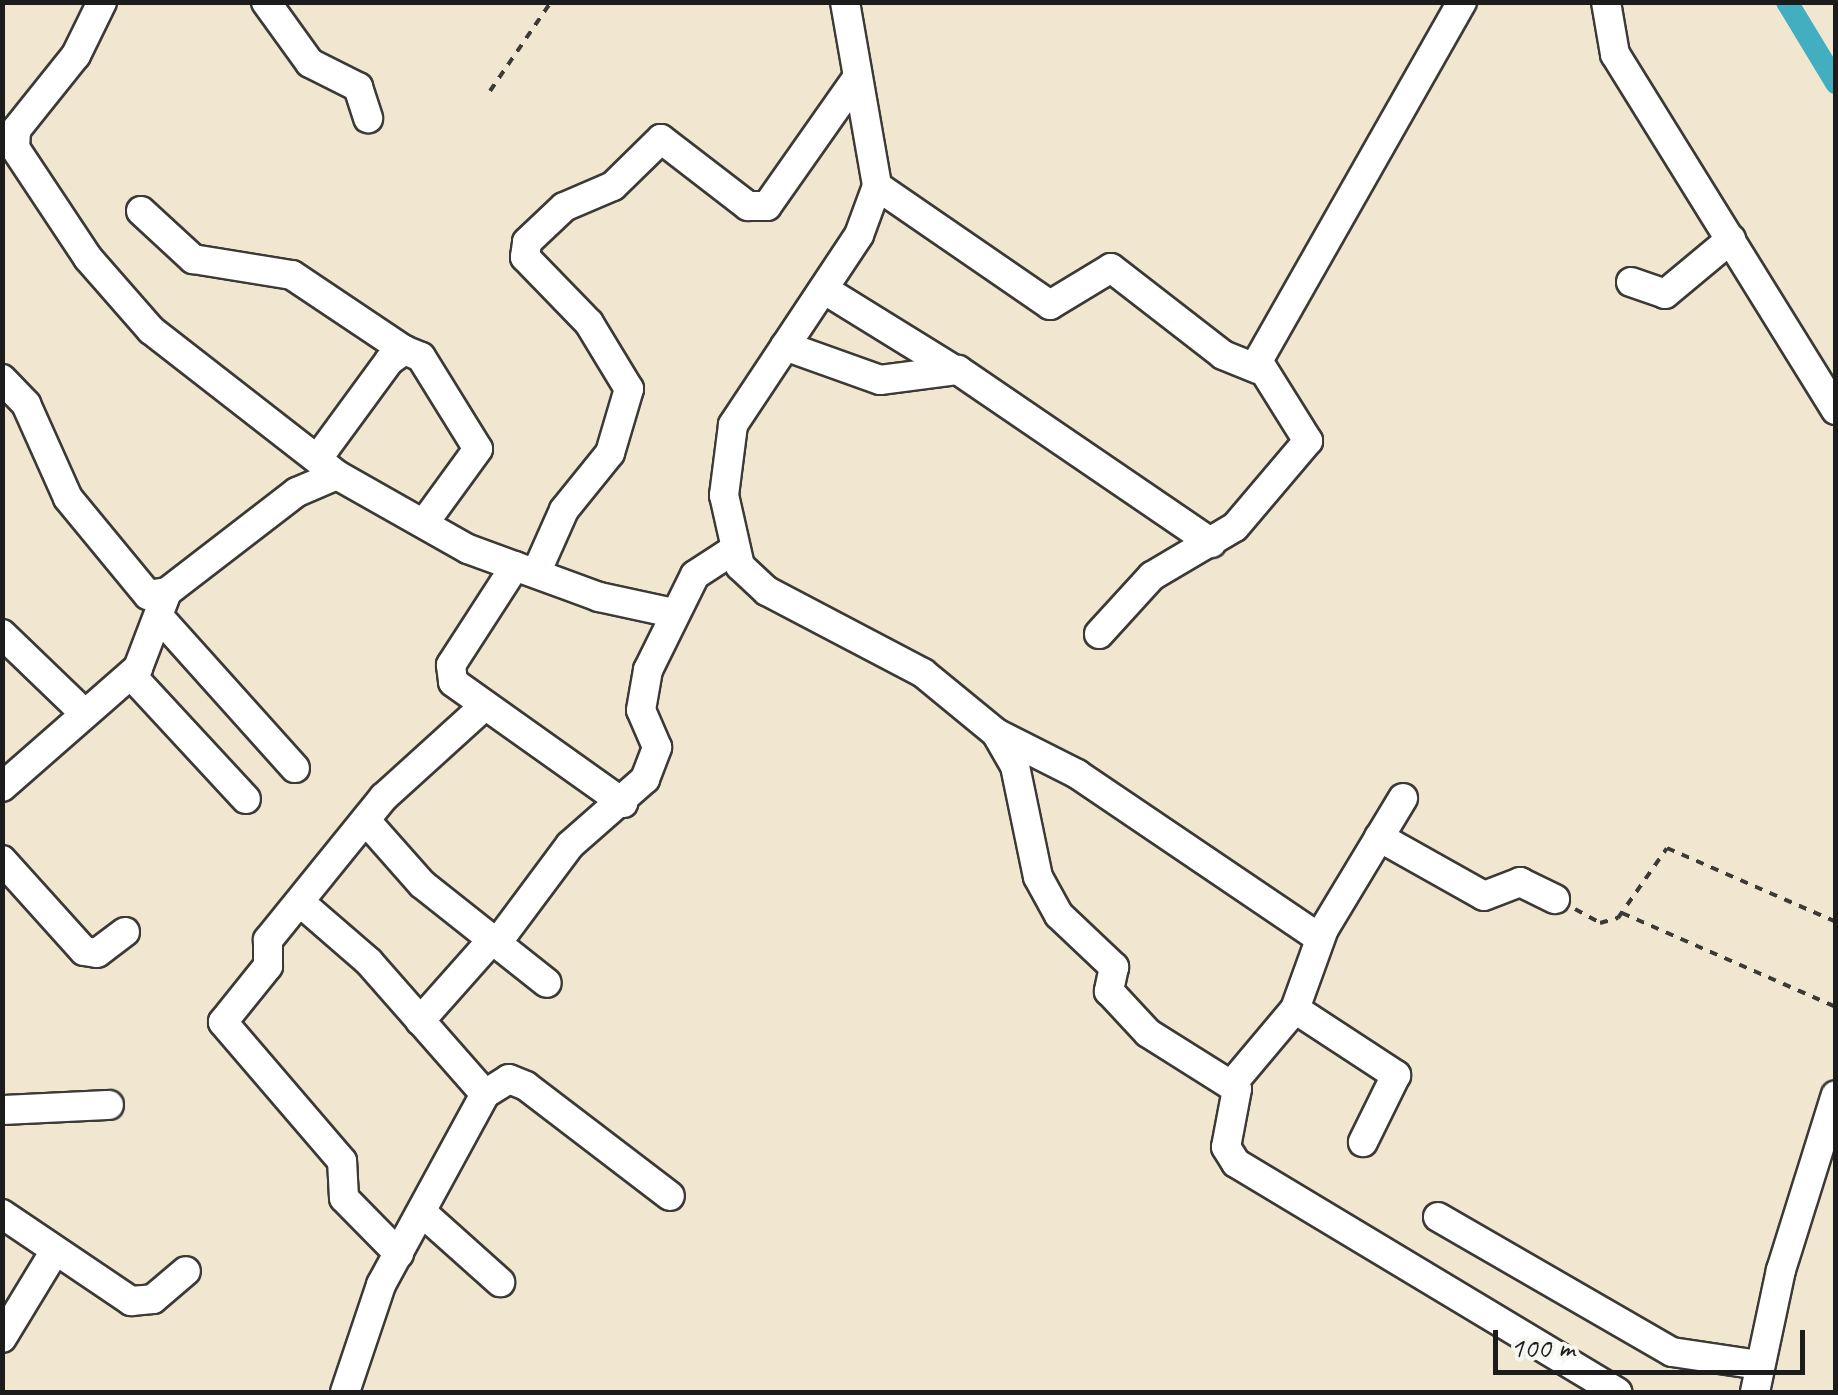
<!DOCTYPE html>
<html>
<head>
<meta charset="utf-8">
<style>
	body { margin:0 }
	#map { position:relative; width:1838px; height:1395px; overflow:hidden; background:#f1e7d0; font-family:Caveat,sans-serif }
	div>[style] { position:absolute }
	.canal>* { height:22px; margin:-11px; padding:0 11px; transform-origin:11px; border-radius:11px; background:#42aec0 }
	.path>* { height:4px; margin-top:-2px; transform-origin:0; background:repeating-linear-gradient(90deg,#3c3a37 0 8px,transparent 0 16px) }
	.roads { filter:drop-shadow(2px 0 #3c3a37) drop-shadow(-2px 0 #3c3a37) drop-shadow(0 2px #3c3a37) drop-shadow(0 -2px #3c3a37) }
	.minor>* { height:28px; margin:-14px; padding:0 14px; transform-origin:14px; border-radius:14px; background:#fff }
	span { translate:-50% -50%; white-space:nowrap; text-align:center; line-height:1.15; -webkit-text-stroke:9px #f6f6f2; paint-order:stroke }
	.frame { position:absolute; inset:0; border:5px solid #1c1c1c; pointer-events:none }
	.scale { position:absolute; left:1493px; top:1330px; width:312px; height:45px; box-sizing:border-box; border:5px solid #1c1c1c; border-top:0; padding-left:12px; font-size:30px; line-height:35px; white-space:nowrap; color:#1c1c1c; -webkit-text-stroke:8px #f6f6f2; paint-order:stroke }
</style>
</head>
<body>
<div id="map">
	<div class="canal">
		<div style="left:1787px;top:2px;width:95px;rotate:58.8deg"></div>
	</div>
	<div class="path">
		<div style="left:490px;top:91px;width:108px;rotate:-55.6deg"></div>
		<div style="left:1575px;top:909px;width:29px;rotate:29deg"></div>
		<div style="left:1600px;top:923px;width:19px;rotate:-16deg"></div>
		<div style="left:1618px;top:918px;width:85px;rotate:-55deg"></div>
		<div style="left:1667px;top:848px;width:184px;rotate:23.6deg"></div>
		<div style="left:1622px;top:913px;width:234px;rotate:23.7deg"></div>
	</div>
	<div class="roads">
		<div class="minor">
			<div style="left:102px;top:2px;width:59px;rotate:116.1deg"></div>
			<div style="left:76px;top:55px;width:96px;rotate:128.7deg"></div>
			<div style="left:16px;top:130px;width:18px;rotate:93deg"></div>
			<div style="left:15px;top:148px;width:132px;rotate:56.4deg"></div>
			<div style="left:88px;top:258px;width:96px;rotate:48.8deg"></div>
			<div style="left:151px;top:330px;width:236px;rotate:37.9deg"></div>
			<div style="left:266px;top:2px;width:75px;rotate:54.2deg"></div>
			<div style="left:310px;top:63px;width:54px;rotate:26.6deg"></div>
			<div style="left:358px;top:87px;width:33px;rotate:72deg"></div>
			<div style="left:845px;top:2px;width:187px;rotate:80.1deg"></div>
			<div style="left:877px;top:186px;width:52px;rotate:110.2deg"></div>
			<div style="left:859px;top:235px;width:228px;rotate:123.6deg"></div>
			<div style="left:733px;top:425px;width:71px;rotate:97.3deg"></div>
			<div style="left:724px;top:495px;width:73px;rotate:77.3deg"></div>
			<div style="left:740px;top:566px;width:37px;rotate:43deg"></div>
			<div style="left:767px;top:591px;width:176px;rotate:27.7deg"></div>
			<div style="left:923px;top:673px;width:94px;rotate:39.4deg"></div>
			<div style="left:996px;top:733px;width:38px;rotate:60deg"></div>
			<div style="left:1015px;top:766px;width:113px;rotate:78.3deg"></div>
			<div style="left:1038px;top:877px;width:43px;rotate:61.1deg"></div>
			<div style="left:1059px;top:915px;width:76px;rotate:43.4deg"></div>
			<div style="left:1114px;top:967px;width:25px;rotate:102deg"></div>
			<div style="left:1109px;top:991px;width:57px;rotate:47.1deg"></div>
			<div style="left:1148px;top:1033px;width:105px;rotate:32.2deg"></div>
			<div style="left:1237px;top:1089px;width:59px;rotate:100.7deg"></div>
			<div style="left:1226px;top:1147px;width:19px;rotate:58deg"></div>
			<div style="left:1236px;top:1163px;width:445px;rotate:31deg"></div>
			<div style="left:1606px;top:2px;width:53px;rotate:80.2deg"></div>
			<div style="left:1615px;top:54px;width:419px;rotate:58.2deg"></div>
			<div style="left:877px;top:186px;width:210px;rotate:34.5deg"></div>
			<div style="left:1050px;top:305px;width:71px;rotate:-31.2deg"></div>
			<div style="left:1111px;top:268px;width:142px;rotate:37.8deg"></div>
			<div style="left:1223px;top:355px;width:38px;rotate:22deg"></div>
			<div style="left:141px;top:211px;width:71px;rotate:42.7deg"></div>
			<div style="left:193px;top:259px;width:100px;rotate:9.2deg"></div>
			<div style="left:292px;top:275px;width:135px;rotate:33.8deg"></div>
			<div style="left:1631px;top:282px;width:36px;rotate:19deg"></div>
			<div style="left:1665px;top:294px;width:86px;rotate:-39.8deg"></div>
			<div style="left:825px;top:290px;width:150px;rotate:31.7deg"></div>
			<div style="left:785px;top:346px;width:101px;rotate:19.7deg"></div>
			<div style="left:880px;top:380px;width:79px;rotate:-7.3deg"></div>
			<div style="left:958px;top:370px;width:307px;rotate:34.3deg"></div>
			<div style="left:2px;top:379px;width:35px;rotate:46deg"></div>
			<div style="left:26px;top:404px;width:103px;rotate:65.9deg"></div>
			<div style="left:68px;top:498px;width:126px;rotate:50.5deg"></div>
			<div style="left:148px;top:595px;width:19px;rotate:-9deg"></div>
			<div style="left:167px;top:592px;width:164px;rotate:-37.6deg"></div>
			<div style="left:297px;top:492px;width:43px;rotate:-23deg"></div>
			<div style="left:337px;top:475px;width:150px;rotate:29.5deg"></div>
			<div style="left:468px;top:549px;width:140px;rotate:20.1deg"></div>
			<div style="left:599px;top:597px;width:76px;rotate:12.2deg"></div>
			<div style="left:318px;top:458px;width:120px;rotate:-53.8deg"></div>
			<div style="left:389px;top:361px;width:19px;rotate:-36deg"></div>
			<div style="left:404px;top:350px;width:18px;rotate:22deg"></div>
			<div style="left:421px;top:357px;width:108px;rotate:58.2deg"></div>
			<div style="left:478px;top:449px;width:90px;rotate:126deg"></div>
			<div style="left:515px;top:566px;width:118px;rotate:122.9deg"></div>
			<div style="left:451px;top:665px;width:17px;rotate:83deg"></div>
			<div style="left:453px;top:682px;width:209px;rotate:35.4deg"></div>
			<div style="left:536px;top:573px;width:69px;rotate:-66deg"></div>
			<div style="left:564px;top:510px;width:73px;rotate:-51.1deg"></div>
			<div style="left:610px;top:453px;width:67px;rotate:-73.5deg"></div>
			<div style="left:629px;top:389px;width:77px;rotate:-121.2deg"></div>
			<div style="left:589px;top:323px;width:92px;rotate:-134.1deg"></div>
			<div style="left:525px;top:257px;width:15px;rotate:-82deg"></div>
			<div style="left:527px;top:242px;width:51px;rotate:-43.4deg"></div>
			<div style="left:564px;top:207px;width:53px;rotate:-23.2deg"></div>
			<div style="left:613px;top:186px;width:67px;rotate:-44.4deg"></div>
			<div style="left:661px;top:139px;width:110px;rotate:37.6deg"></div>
			<div style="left:748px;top:206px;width:19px"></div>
			<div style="left:767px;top:206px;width:153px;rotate:-54.9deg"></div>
			<div style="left:162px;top:620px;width:199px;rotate:48.1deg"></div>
			<div style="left:2px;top:634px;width:111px;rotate:43.9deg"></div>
			<div style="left:1099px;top:634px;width:79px;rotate:-47.6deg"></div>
			<div style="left:1152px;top:576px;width:96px;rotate:-30.6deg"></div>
			<div style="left:1235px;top:527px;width:113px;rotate:-49.7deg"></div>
			<div style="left:1308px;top:441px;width:94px;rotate:-122deg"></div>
			<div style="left:1258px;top:361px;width:413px;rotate:-60.4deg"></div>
			<div style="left:131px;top:675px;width:169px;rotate:47.2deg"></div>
			<div style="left:996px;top:733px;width:91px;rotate:26.8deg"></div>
			<div style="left:1077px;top:774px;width:292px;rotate:34.1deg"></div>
			<div style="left:2px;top:787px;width:181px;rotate:-41.2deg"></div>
			<div style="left:138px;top:668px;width:81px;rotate:-69.1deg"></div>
			<div style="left:368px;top:823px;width:81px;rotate:48.5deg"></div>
			<div style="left:422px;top:884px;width:159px;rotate:38.4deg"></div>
			<div style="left:1379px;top:837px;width:120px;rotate:29.3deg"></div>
			<div style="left:1484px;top:896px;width:39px;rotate:-21deg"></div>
			<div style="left:1520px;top:882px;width:39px;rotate:26deg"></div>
			<div style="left:2px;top:860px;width:122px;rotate:48deg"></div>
			<div style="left:84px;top:951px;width:13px;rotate:9deg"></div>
			<div style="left:97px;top:953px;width:35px;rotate:-37deg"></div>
			<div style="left:301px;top:903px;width:90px;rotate:40.9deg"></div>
			<div style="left:369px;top:962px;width:176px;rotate:48.7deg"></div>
			<div style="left:485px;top:1094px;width:217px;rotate:118.6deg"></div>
			<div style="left:381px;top:1285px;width:113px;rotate:108.6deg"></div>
			<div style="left:497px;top:943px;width:122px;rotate:-53.3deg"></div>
			<div style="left:570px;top:845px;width:100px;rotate:-41.3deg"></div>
			<div style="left:645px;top:779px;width:34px;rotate:-69deg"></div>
			<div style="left:657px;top:747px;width:40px;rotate:-113.4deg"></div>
			<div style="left:641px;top:710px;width:41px;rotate:-80.1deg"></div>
			<div style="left:648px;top:670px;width:106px;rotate:-63.7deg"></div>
			<div style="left:695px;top:575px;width:44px;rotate:-33deg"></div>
			<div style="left:1295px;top:1009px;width:121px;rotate:33.2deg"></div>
			<div style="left:1396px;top:1075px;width:75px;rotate:116.2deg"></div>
			<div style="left:420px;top:1021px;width:108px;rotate:-48.4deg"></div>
			<div style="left:1232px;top:1084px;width:98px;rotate:-50deg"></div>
			<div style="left:1295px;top:1009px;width:85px;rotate:-70.1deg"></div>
			<div style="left:1324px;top:929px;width:153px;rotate:-58.9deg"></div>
			<div style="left:485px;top:1094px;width:28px;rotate:-32deg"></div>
			<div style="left:509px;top:1079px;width:18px;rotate:22deg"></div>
			<div style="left:526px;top:1086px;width:181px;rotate:37.4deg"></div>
			<div style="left:2px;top:1110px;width:107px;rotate:-2.7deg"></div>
			<div style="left:2px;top:1214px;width:156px;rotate:34deg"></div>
			<div style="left:131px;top:1301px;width:22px;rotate:-5deg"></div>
			<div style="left:153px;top:1299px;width:43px;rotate:-40.3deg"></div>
			<div style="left:425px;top:1215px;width:101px;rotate:41.8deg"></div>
			<div style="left:1438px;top:1217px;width:270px;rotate:30deg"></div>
			<div style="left:1672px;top:1352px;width:88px;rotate:8.5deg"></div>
			<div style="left:399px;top:1254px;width:78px;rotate:-134.5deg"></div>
			<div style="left:344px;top:1198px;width:37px;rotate:-93deg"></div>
			<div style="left:342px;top:1161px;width:183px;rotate:-130.6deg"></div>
			<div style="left:223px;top:1022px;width:72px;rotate:-51.2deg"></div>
			<div style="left:268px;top:966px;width:26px;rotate:-90deg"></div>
			<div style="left:268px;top:940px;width:184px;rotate:-51deg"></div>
			<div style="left:384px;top:797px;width:132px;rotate:-42.2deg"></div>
			<div style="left:2px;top:1338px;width:102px;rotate:-58.7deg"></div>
			<div style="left:1755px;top:1392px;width:125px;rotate:-78deg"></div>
			<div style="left:1781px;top:1270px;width:183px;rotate:-72.6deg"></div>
		</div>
	</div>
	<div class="frame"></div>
	<div class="scale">100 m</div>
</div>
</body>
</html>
